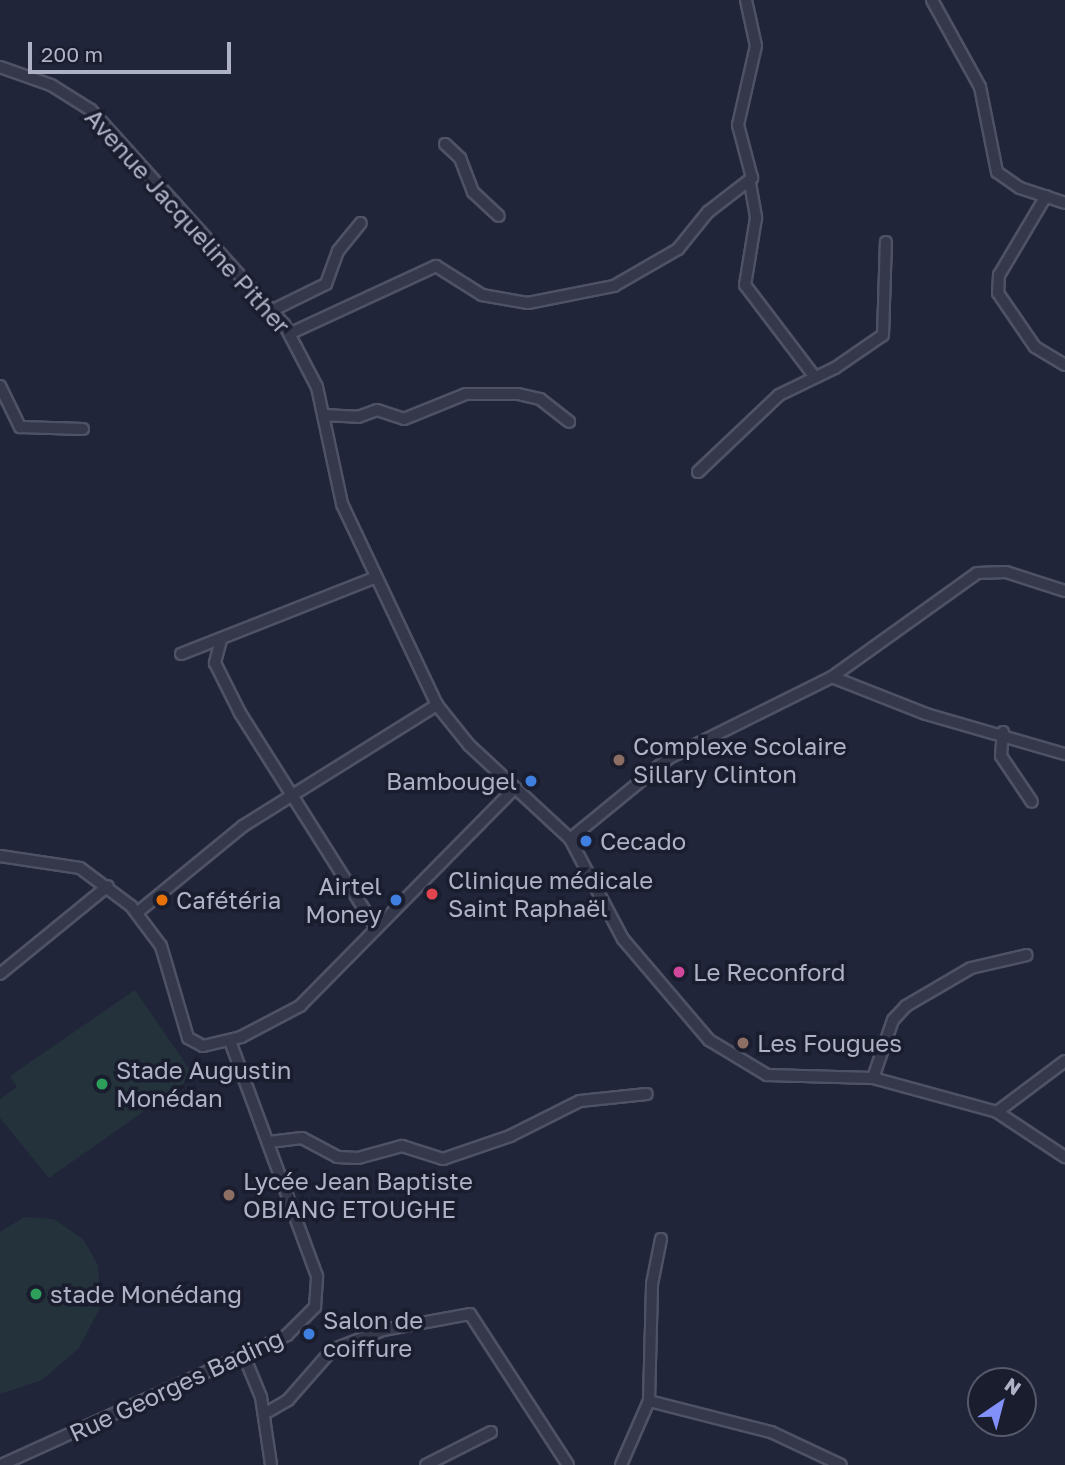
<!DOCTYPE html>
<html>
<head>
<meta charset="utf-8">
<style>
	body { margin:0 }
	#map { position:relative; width:1065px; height:1465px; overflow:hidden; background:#21253a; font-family:"Golos Text",sans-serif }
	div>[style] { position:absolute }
	.green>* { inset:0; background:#23323b }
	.roads { filter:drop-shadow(2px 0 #4f5265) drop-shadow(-2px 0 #4f5265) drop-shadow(0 2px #4f5265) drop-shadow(0 -2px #4f5265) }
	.minor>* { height:10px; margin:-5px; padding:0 5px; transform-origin:5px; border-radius:5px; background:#34384a }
	.dots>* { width:19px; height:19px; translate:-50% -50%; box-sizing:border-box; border:4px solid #1a1d2e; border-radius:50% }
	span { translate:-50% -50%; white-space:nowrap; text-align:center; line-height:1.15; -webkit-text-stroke:7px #1a1d2e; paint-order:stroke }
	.street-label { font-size:24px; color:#afb2c6 }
	.poi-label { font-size:24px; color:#afb2c6 }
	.left { translate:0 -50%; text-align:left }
	.right { translate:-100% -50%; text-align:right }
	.north { position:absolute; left:967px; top:1367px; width:70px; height:70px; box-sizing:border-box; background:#1a1d2e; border:2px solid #56596b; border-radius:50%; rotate:35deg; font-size:19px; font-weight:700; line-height:28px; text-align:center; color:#afb2c6 }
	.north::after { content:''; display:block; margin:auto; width:24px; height:32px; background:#8191f9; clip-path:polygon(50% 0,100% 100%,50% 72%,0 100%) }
	.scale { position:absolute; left:28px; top:42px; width:203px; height:32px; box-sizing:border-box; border:4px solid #afb2c6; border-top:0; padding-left:9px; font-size:21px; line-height:24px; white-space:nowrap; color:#afb2c6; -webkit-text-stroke:5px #1a1d2e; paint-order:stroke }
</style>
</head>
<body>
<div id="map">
	<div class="green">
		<div style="clip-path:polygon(135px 990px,194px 1076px,49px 1178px,0 1118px,0 1099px,17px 1087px,10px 1076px)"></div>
		<div style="clip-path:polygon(24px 1217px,54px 1219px,83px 1239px,98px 1265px,101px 1306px,79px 1348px,42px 1380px,0 1394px,0 1232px)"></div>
	</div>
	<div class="roads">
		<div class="minor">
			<div style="left:932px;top:0;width:99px;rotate:61.1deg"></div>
			<div style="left:980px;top:87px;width:87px;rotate:78.7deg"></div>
			<div style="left:997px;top:172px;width:28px;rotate:35deg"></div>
			<div style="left:1020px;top:188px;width:47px;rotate:18.4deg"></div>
			<div style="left:0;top:67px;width:54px;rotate:19.4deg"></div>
			<div style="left:51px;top:85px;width:47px;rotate:32deg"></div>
			<div style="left:91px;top:110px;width:288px;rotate:48deg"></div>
			<div style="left:284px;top:324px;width:71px;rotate:62.4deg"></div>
			<div style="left:317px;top:387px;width:120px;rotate:77.9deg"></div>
			<div style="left:342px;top:504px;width:222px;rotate:64.7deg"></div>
			<div style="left:437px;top:705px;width:51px;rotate:51.3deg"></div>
			<div style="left:469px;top:745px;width:138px;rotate:42.9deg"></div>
			<div style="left:570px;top:839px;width:113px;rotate:62.1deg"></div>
			<div style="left:623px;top:939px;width:133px;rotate:49.6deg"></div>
			<div style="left:709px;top:1040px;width:68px;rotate:31.1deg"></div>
			<div style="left:767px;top:1075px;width:106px;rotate:1.6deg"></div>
			<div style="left:873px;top:1078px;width:129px;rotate:15.3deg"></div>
			<div style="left:997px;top:1112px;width:85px;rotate:-36.9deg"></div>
			<div style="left:445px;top:144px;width:21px;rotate:43deg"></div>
			<div style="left:460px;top:158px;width:36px;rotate:69deg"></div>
			<div style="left:473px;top:192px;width:35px;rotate:43deg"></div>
			<div style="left:750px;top:183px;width:36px;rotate:80deg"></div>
			<div style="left:756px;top:218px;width:68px;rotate:99.3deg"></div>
			<div style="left:745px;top:285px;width:114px;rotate:52.8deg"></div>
			<div style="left:1046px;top:196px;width:92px;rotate:120.7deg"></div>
			<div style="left:999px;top:275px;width:18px;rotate:93deg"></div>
			<div style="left:998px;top:293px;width:65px;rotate:55.6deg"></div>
			<div style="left:1035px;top:347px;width:35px;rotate:31deg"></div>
			<div style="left:273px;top:310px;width:59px;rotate:-26.1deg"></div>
			<div style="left:326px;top:284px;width:35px;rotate:-70deg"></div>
			<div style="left:338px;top:251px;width:36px;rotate:-51deg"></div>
			<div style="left:291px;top:333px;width:160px;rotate:-24.8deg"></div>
			<div style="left:436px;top:266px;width:54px;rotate:32.2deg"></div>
			<div style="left:482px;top:295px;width:47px;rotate:9.9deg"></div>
			<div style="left:528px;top:303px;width:88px;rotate:-11.2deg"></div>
			<div style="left:614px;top:286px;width:74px;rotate:-30deg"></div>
			<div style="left:678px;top:249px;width:48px;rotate:-51deg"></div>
			<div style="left:708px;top:212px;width:56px;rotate:-37.7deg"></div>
			<div style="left:752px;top:178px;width:55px;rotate:-104.8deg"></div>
			<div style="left:738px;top:125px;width:81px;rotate:-77.2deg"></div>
			<div style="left:756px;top:46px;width:47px;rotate:-102.3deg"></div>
			<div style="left:0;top:386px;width:46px;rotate:64deg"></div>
			<div style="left:20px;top:427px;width:63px;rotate:1.8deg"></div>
			<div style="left:323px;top:415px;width:35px;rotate:3deg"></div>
			<div style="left:358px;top:417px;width:20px;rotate:-20deg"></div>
			<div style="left:377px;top:410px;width:28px;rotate:18deg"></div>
			<div style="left:404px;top:419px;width:67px;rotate:-22deg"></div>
			<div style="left:466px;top:394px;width:52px"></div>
			<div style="left:518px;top:394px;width:23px;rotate:13deg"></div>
			<div style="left:540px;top:399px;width:37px;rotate:38deg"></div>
			<div style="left:698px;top:472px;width:112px;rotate:-43.5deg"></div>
			<div style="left:779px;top:395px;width:62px;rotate:-25.7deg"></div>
			<div style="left:835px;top:368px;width:58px;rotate:-34.5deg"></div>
			<div style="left:883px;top:335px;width:93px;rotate:-88.2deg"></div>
			<div style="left:221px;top:640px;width:24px;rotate:105deg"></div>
			<div style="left:215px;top:663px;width:56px;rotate:63.4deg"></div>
			<div style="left:240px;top:713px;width:254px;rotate:57.7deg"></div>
			<div style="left:181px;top:654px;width:207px;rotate:-21.5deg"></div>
			<div style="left:832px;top:677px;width:101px;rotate:21.5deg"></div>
			<div style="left:926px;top:714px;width:145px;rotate:16.1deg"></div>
			<div style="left:1003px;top:732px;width:24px;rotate:95deg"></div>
			<div style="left:1001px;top:756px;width:55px;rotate:56deg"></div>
			<div style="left:570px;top:839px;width:128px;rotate:-39.3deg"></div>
			<div style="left:669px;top:758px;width:182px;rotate:-26.4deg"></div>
			<div style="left:832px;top:677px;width:178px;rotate:-35.6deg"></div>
			<div style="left:977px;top:573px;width:29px;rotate:-2deg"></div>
			<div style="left:1006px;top:572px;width:62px;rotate:17.9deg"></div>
			<div style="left:0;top:856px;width:81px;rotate:8.5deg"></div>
			<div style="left:80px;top:868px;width:64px;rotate:36.7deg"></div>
			<div style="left:131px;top:906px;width:50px;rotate:53.1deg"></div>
			<div style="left:161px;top:946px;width:96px;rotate:73.6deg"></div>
			<div style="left:188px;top:1038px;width:17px;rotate:28deg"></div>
			<div style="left:203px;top:1046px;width:39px;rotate:-13deg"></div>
			<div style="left:241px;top:1037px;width:67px;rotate:-27.7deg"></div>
			<div style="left:300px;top:1006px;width:305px;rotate:-45.4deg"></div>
			<div style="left:138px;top:912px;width:136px;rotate:-39.3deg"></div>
			<div style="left:243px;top:826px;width:229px;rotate:-32deg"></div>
			<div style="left:0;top:974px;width:139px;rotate:-39.2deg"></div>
			<div style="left:873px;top:1078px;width:61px;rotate:-71deg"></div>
			<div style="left:893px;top:1020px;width:19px;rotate:-47deg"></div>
			<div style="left:906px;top:1006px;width:75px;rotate:-30.3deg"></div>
			<div style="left:971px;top:968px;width:57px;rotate:-13.1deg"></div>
			<div style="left:997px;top:1112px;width:82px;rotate:33.5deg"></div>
			<div style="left:269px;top:1142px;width:33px;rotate:-7deg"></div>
			<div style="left:302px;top:1138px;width:40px;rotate:28deg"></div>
			<div style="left:337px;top:1157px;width:21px;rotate:3deg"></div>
			<div style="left:358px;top:1158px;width:46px;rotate:-15.3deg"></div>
			<div style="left:402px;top:1146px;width:43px;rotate:17.6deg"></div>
			<div style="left:443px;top:1159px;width:71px;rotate:-18.9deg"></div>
			<div style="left:510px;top:1136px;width:78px;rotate:-26.6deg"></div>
			<div style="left:580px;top:1101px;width:67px;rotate:-6deg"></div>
			<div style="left:244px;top:1356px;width:44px;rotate:67.5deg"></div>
			<div style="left:261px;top:1397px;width:69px;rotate:81.6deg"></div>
			<div style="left:649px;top:1401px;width:126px;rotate:14.3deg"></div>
			<div style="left:771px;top:1432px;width:77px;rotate:25.2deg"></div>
			<div style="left:264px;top:1414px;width:28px;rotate:-30deg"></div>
			<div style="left:288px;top:1400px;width:67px;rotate:-48.7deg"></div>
			<div style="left:332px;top:1350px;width:55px;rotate:-21.4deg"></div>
			<div style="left:383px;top:1330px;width:88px;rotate:-10.4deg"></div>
			<div style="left:470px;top:1314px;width:180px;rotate:57deg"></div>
			<div style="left:1px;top:1465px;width:314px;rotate:-24.4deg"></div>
			<div style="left:287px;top:1335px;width:40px;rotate:-45deg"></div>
			<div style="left:315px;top:1307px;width:31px;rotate:-86deg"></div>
			<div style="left:317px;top:1276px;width:251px;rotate:-110.3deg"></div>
			<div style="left:426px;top:1465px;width:73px;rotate:-26.9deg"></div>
			<div style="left:621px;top:1465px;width:70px;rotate:-66.4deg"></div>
			<div style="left:649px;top:1401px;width:117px;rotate:-88.5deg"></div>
			<div style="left:652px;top:1284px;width:46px;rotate:-78.7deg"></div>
		</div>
	</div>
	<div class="dots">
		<div style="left:619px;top:760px;background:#8d6e63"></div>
		<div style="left:531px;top:781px;background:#3f7fe0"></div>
		<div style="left:586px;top:841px;background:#3f7fe0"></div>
		<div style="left:432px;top:894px;background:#e0444e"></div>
		<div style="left:162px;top:900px;background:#e8710a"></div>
		<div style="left:396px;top:900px;background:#3f7fe0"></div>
		<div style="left:679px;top:972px;background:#d1479c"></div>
		<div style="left:743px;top:1043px;background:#8d6e63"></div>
		<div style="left:102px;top:1084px;background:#2e9e5b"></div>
		<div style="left:229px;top:1195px;background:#8d6e63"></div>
		<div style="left:36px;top:1294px;background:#2e9e5b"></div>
		<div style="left:309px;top:1334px;background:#3f7fe0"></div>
	</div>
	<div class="street-label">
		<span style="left:188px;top:221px;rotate:48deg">Avenue Jacqueline Pither</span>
		<span style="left:176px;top:1385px;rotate:-25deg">Rue Georges Bading</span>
	</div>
	<div class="poi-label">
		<span class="left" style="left:633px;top:760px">Complexe Scolaire<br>Sillary Clinton</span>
		<span class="right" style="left:517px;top:781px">Bambougel</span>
		<span class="left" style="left:600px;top:841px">Cecado</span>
		<span class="left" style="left:448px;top:894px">Clinique médicale<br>Saint Raphaël</span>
		<span class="right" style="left:382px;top:900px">Airtel<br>Money</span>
		<span class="left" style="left:176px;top:900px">Cafétéria</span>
		<span class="left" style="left:693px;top:972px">Le Reconford</span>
		<span class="left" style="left:757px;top:1043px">Les Fougues</span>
		<span class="left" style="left:116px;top:1084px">Stade Augustin<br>Monédan</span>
		<span class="left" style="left:243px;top:1195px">Lycée Jean Baptiste<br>OBIANG ETOUGHE</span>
		<span class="left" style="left:50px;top:1294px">stade Monédang</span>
		<span class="left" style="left:323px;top:1334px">Salon de<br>coiffure</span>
	</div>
	<div class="north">N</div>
	<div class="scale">200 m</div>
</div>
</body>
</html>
